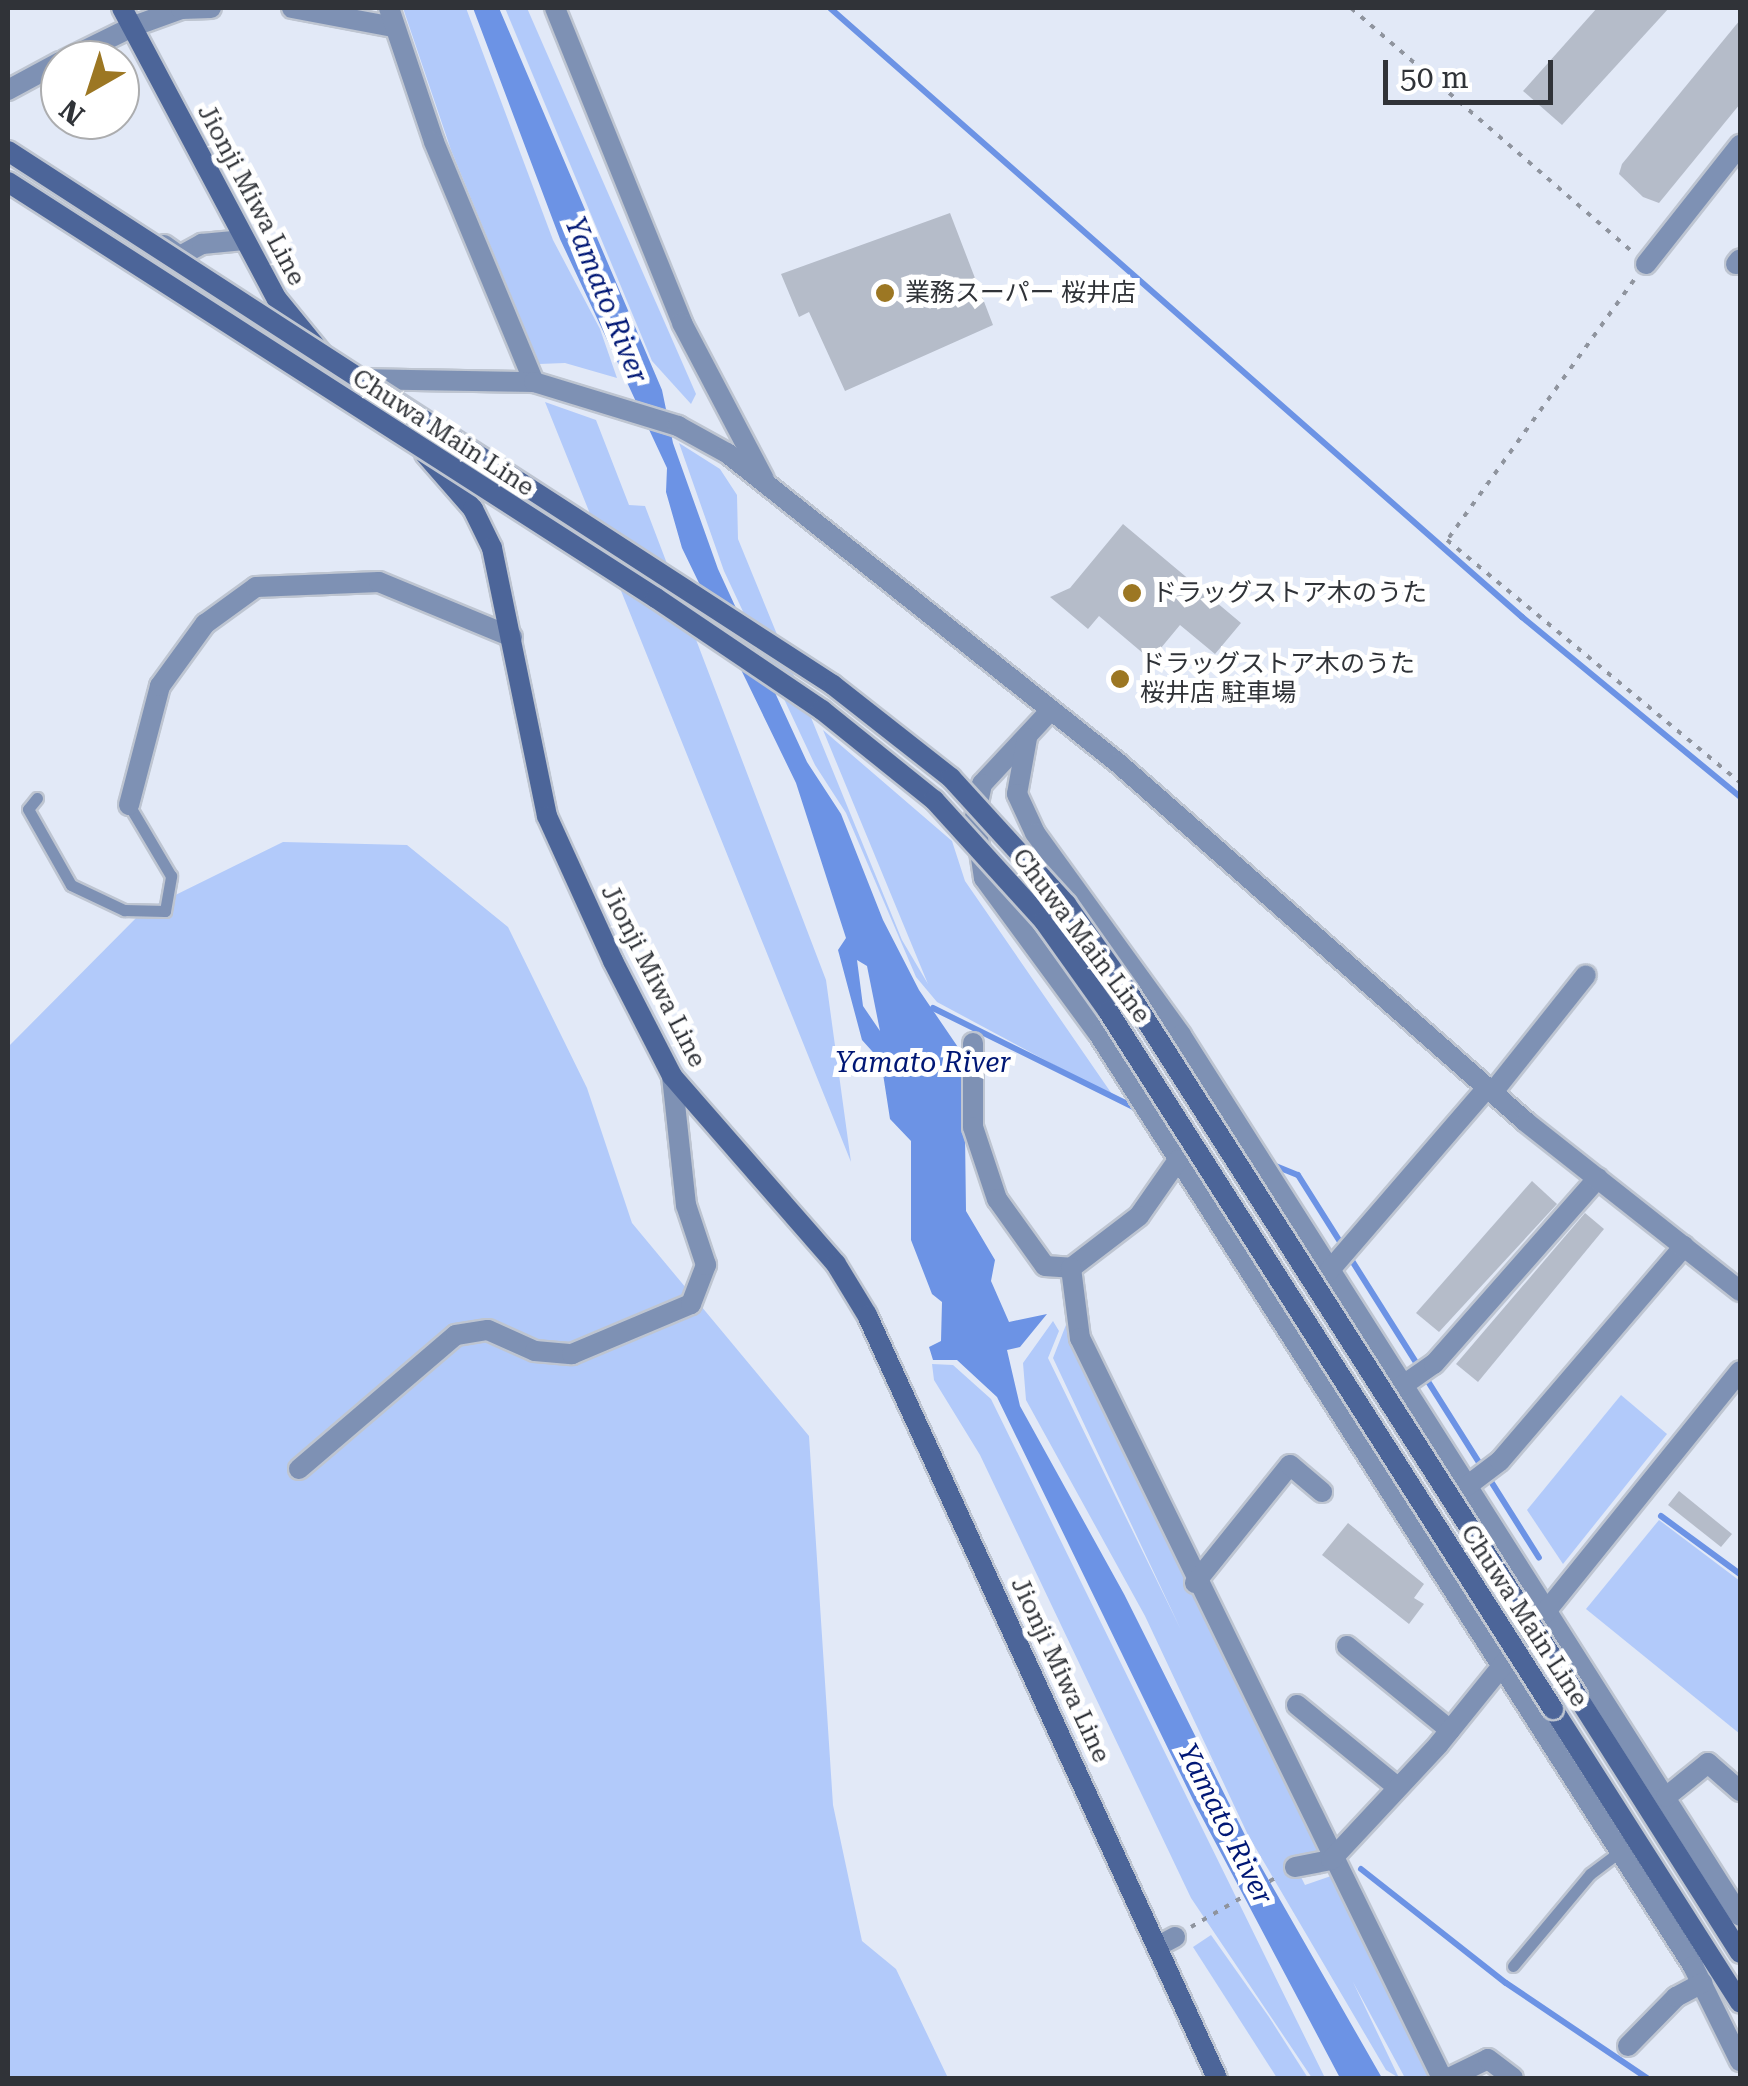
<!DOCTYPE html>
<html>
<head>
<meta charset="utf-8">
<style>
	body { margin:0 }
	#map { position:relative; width:1748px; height:2086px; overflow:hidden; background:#e2e9f7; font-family:"Roboto Serif","Noto Sans JP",serif }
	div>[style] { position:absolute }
	.green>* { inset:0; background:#b2cafa }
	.water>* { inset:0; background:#6c93e5 }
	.stream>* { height:6px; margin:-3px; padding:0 3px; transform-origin:3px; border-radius:3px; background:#6c93e5 }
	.building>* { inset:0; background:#b5bcc9 }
	.path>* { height:4px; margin-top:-2px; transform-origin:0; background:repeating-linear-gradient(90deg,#8f949e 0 5px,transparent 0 13px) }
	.roads { filter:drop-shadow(2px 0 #bec5d1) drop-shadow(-2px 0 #bec5d1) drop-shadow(0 2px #bec5d1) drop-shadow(0 -2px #bec5d1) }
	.service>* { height:11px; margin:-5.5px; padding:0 5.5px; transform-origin:5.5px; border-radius:5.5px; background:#7e91b4 }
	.minor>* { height:20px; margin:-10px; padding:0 10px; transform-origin:10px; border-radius:10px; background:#7e91b4 }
	.tertiary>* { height:20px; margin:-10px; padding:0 10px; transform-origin:10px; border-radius:10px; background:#7e91b4 }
	.secondary>* { height:20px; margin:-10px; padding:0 10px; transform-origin:10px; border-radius:10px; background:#4c6599 }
	.bridges { filter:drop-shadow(2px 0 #bec5d1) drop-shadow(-2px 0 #bec5d1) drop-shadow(0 2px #bec5d1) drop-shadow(0 -2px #bec5d1) }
	.secondary-bridge>* { height:20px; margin:-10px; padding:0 10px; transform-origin:10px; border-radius:10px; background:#4c6599 }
	.dots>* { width:28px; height:28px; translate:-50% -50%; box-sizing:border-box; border:5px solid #fff; border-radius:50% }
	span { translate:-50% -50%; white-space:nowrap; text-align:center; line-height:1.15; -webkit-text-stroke:10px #fff; paint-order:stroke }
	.street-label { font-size:25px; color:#303338 }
	.poi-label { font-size:25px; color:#303338 }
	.left { translate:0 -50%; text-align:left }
	.water-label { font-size:28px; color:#001775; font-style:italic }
	.frame { position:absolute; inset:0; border:10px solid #303338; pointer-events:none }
	.north { position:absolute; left:40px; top:40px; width:100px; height:100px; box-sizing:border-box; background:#fff; border:2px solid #acadaf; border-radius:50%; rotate:219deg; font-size:28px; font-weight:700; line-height:40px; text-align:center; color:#303338 }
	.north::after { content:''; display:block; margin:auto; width:35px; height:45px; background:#9c7723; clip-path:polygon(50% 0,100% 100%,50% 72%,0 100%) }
	.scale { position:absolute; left:1383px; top:60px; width:170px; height:45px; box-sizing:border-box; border:5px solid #303338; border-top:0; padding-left:12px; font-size:30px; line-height:35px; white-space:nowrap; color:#303338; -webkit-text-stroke:8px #fff; paint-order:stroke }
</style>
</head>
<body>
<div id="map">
	<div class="green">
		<div style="clip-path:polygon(403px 8px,466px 8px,553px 240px,600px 329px,617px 378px,565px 363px,539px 364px,451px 150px)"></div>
		<div style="clip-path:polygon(505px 8px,527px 8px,696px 394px,691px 404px,652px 361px)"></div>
		<div style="clip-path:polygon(545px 402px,596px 420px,629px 505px,645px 506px,826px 980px,851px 1162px)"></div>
		<div style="clip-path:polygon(679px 443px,720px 469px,737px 495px,738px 539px,902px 940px,928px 984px,823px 730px,952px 841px,965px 881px,1114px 1097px,937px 1002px,916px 977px,846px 813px,815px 765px,724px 571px)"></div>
		<div style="clip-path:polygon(283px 842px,407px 845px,508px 927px,587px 1088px,632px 1223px,809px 1436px,833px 1805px,862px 1941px,896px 1969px,948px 2078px,8px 2078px,8px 1047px,143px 911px)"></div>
		<div style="clip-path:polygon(1071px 1312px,1072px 1338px,1325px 1863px,1296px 1867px,1305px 1885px,1331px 1876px,1432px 2078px,1405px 2078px,1353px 1982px,1399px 2078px,1386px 2070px,1248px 1835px,1145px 1616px,1026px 1400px,1023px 1363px,1053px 1321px,1059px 1331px,1048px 1358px,1181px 1630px,1053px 1358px)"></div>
		<div style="clip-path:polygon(932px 1364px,953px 1365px,991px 1399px,1325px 2078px,1312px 2078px,1191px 1898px,980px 1455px,934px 1380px)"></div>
		<div style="clip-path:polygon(1621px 1395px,1667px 1434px,1563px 1564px,1527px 1510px)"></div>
		<div style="clip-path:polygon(1659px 1520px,1740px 1581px,1740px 1734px,1586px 1609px)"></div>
		<div style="clip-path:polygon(1211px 1935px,1269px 2017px,1308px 2078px,1277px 2078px,1193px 1947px)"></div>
	</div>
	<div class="water">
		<div style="clip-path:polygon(evenodd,473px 8px,499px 8px,662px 390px,673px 443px,718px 569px,807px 762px,841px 814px,883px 920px,919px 990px,964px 1056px,966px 1211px,995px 1260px,991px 1281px,1009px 1322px,1047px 1314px,1020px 1347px,1007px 1350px,1020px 1406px,1124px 1594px,1259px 1863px,1382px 2078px,1340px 2078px,1195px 1804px,997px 1397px,957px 1360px,933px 1360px,929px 1347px,941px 1341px,942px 1302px,932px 1294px,911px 1240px,911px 1141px,890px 1119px,881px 1061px,862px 1040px,838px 950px,846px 938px,796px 783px,682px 548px,666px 492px,667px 468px,560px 239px,473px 8px,857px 960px,867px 966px,880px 1031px,863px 1006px,857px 960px)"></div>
	</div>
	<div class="stream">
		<div style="left:830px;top:8px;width:922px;rotate:41.35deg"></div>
		<div style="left:1522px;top:617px;width:283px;rotate:39.5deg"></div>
		<div style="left:933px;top:1008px;width:232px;rotate:26.3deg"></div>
		<div style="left:1268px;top:1163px;width:32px;rotate:22deg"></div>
		<div style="left:1298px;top:1175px;width:452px;rotate:57.8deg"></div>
		<div style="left:1661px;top:1516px;width:98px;rotate:36.3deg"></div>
		<div style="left:1361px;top:1869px;width:184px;rotate:38.2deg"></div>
		<div style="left:1506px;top:1983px;width:170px;rotate:34deg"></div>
	</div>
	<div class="building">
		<div style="clip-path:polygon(1597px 8px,1669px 8px,1562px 125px,1523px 91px)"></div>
		<div style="clip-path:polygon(1740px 20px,1740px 104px,1659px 203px,1643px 197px,1619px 174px,1622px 164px)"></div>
		<div style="clip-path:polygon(950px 213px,993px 325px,845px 391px,809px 312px,799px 317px,781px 274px)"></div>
		<div style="clip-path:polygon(1123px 524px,1241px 623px,1215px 654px,1180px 625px,1151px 660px,1099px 616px,1088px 629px,1050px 597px,1070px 588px)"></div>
		<div style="clip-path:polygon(1532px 1181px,1557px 1204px,1439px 1332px,1416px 1313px)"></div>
		<div style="clip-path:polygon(1585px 1213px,1604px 1229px,1478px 1382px,1456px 1364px)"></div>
		<div style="clip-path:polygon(1679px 1491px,1732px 1534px,1721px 1547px,1668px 1505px)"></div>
		<div style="clip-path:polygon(1348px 1523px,1424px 1584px,1414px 1598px,1424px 1604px,1409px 1624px,1322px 1555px)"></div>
	</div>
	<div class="path">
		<div style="left:1351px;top:8px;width:371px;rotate:40.9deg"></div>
		<div style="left:1634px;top:280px;width:320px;rotate:125.7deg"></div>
		<div style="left:1447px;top:540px;width:380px;rotate:39.6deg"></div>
		<div style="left:1191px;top:1927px;width:99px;rotate:-30.2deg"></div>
	</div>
	<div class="roads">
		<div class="service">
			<div style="left:37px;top:798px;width:14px;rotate:129deg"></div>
			<div style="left:28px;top:809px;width:87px;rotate:60.5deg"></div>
			<div style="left:71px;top:885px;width:59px;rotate:25.3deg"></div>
			<div style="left:124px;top:910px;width:41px;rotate:1.4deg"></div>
			<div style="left:165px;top:911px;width:36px;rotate:-80deg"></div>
			<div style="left:171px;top:876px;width:82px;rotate:-120.6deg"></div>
			<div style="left:1513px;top:1966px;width:120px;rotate:-50.1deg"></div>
			<div style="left:1590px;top:1874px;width:36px;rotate:-37deg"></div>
		</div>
		<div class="minor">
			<div style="left:292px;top:8px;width:104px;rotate:10.6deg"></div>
			<div style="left:389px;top:8px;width:141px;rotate:71.4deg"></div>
			<div style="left:434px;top:142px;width:260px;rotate:67.4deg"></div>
			<div style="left:555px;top:8px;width:340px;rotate:68deg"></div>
			<div style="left:682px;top:323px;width:176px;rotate:62.3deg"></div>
			<div style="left:65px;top:60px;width:77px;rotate:-26.2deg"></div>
			<div style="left:134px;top:26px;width:50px;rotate:-19.9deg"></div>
			<div style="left:181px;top:9px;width:30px;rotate:-2deg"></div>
			<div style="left:8px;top:90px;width:59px;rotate:-28.3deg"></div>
			<div style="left:164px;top:245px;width:19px;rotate:35deg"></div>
			<div style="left:180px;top:256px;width:25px;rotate:-29deg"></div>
			<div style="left:202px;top:244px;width:42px;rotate:-5.4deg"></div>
			<div style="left:1646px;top:264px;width:152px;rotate:-51.7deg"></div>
			<div style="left:1736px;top:264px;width:6px;rotate:-51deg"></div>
			<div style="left:1051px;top:710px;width:101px;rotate:133deg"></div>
			<div style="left:982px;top:784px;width:35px;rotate:102deg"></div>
			<div style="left:975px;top:818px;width:61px;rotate:81.5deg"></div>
			<div style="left:984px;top:878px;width:192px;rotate:53.7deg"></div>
			<div style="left:1098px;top:1033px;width:1107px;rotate:57.47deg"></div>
			<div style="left:1693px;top:1966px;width:106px;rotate:63.7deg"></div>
			<div style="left:1027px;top:738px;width:57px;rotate:100.1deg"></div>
			<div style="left:1017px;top:794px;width:43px;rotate:65.2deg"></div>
			<div style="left:1035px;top:833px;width:249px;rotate:54.1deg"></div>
			<div style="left:1181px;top:1035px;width:1043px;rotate:57.6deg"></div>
			<div style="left:129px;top:805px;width:123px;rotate:-75.4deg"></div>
			<div style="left:160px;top:686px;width:77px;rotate:-54deg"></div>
			<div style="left:205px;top:624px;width:63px;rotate:-36deg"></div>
			<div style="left:256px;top:587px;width:123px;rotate:-2.3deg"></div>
			<div style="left:379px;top:582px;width:144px;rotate:22.5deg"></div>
			<div style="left:973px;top:1043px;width:84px;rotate:90deg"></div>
			<div style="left:973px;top:1127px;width:76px;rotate:71.6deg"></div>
			<div style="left:997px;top:1199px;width:82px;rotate:54.4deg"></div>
			<div style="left:1045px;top:1266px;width:26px;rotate:4deg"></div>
			<div style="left:1493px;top:1092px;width:149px;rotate:-51.5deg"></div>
			<div style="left:1178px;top:1160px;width:68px;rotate:124.9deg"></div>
			<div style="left:1139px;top:1216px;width:86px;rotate:142.6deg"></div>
			<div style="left:1071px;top:1268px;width:71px;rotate:82.7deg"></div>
			<div style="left:1080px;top:1338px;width:824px;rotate:63.93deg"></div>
			<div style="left:1329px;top:1271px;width:242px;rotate:-49.2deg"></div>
			<div style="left:1402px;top:1386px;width:39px;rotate:-35deg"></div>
			<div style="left:1434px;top:1364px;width:248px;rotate:-48.6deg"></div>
			<div style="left:299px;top:1469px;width:206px;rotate:-40.5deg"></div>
			<div style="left:456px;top:1335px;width:32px;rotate:-9deg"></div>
			<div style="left:488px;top:1330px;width:51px;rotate:24.1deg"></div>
			<div style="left:535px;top:1351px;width:37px;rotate:5deg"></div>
			<div style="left:572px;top:1354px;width:129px;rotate:-22.8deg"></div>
			<div style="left:691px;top:1304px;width:42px;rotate:-69deg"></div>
			<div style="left:706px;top:1265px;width:63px;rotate:-108.4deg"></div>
			<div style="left:686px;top:1205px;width:130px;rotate:-96.2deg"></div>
			<div style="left:1467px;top:1486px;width:41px;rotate:-37.1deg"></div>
			<div style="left:1500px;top:1461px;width:283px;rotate:-49.4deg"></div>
			<div style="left:1195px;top:1583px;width:151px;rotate:-51.2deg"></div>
			<div style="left:1290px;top:1465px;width:42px;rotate:40.2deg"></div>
			<div style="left:1347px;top:1646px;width:133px;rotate:39.2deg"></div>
			<div style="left:1297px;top:1705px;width:128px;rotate:39.3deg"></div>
			<div style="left:1666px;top:1797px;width:54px;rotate:-39deg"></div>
			<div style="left:1708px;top:1763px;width:43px;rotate:41.2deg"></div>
			<div style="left:1295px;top:1867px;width:37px;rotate:-11deg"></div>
			<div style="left:1331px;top:1860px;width:158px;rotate:-47deg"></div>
			<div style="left:1439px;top:1744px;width:479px;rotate:-51.1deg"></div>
			<div style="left:1628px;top:2046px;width:69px;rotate:-45.6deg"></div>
			<div style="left:1676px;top:1997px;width:30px;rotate:-28deg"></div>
			<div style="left:1449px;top:2078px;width:43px;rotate:-26deg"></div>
			<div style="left:1488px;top:2059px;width:31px;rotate:37deg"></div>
		</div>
		<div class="tertiary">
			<div style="left:355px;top:379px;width:179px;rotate:1deg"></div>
			<div style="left:534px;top:382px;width:151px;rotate:17deg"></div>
			<div style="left:678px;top:426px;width:56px;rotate:28.9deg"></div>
			<div style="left:727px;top:453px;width:499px;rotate:38.4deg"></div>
			<div style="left:1118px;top:763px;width:543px;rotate:41.34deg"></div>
			<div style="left:1526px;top:1122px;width:273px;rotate:38.3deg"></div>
			<div style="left:1160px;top:1945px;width:17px;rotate:-28deg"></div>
		</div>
		<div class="secondary">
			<div style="left:122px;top:8px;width:330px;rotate:62deg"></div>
			<div style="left:277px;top:299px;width:104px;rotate:50.8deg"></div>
			<div style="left:343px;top:380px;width:62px;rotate:39.1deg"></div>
			<div style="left:425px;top:454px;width:73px;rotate:48.9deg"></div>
			<div style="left:473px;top:509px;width:43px;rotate:64deg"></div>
			<div style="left:492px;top:548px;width:274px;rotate:78.4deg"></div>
			<div style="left:547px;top:816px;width:159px;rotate:65.5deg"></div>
			<div style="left:613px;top:961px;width:129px;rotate:62.8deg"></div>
			<div style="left:672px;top:1076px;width:249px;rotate:48.9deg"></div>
			<div style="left:836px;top:1264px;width:60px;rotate:58.7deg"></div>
			<div style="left:867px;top:1315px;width:839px;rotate:65.36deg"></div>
			<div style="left:1577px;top:1696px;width:304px;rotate:57.6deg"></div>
			<div style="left:1553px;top:1709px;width:348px;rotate:57.5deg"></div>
		</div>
	</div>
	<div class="bridges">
		<div class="secondary-bridge">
			<div style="left:8px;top:151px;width:983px;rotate:32.91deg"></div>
			<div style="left:833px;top:685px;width:150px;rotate:38.2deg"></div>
			<div style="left:951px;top:778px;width:171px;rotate:47.6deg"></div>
			<div style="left:1066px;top:904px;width:108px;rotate:54.8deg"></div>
			<div style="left:1128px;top:992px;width:835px;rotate:57.47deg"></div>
			<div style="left:8px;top:182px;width:770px;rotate:32.7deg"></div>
			<div style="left:656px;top:598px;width:200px;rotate:34deg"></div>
			<div style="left:822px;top:710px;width:144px;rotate:38.8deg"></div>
			<div style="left:934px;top:800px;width:164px;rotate:47.7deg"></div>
			<div style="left:1044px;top:921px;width:110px;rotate:54.6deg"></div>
			<div style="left:1108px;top:1011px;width:828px;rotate:57.48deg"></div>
		</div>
	</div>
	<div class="dots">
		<div style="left:885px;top:293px;background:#9c7723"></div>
		<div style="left:1132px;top:593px;background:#9c7723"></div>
		<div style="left:1120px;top:679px;background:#9c7723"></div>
	</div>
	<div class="street-label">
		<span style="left:251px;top:195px;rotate:62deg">Jionji Miwa Line</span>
		<span style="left:443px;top:433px;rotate:33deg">Chuwa Main Line</span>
		<span style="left:1081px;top:936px;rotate:53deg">Chuwa Main Line</span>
		<span style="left:653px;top:976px;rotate:63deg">Jionji Miwa Line</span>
		<span style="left:1524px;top:1616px;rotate:57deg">Chuwa Main Line</span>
		<span style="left:1060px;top:1670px;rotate:65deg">Jionji Miwa Line</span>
	</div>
	<div class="poi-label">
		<span class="left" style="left:905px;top:293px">業務スーパー 桜井店</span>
		<span class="left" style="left:1152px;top:593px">ドラッグストア木のうた</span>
		<span class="left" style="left:1140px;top:679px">ドラッグストア木のうた<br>桜井店 駐車場</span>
	</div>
	<div class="water-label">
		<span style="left:606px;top:300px;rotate:68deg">Yamato River</span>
		<span style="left:923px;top:1063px">Yamato River</span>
		<span style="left:1225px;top:1824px;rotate:63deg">Yamato River</span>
	</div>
	<div class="frame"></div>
	<div class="north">N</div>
	<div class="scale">50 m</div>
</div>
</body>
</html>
